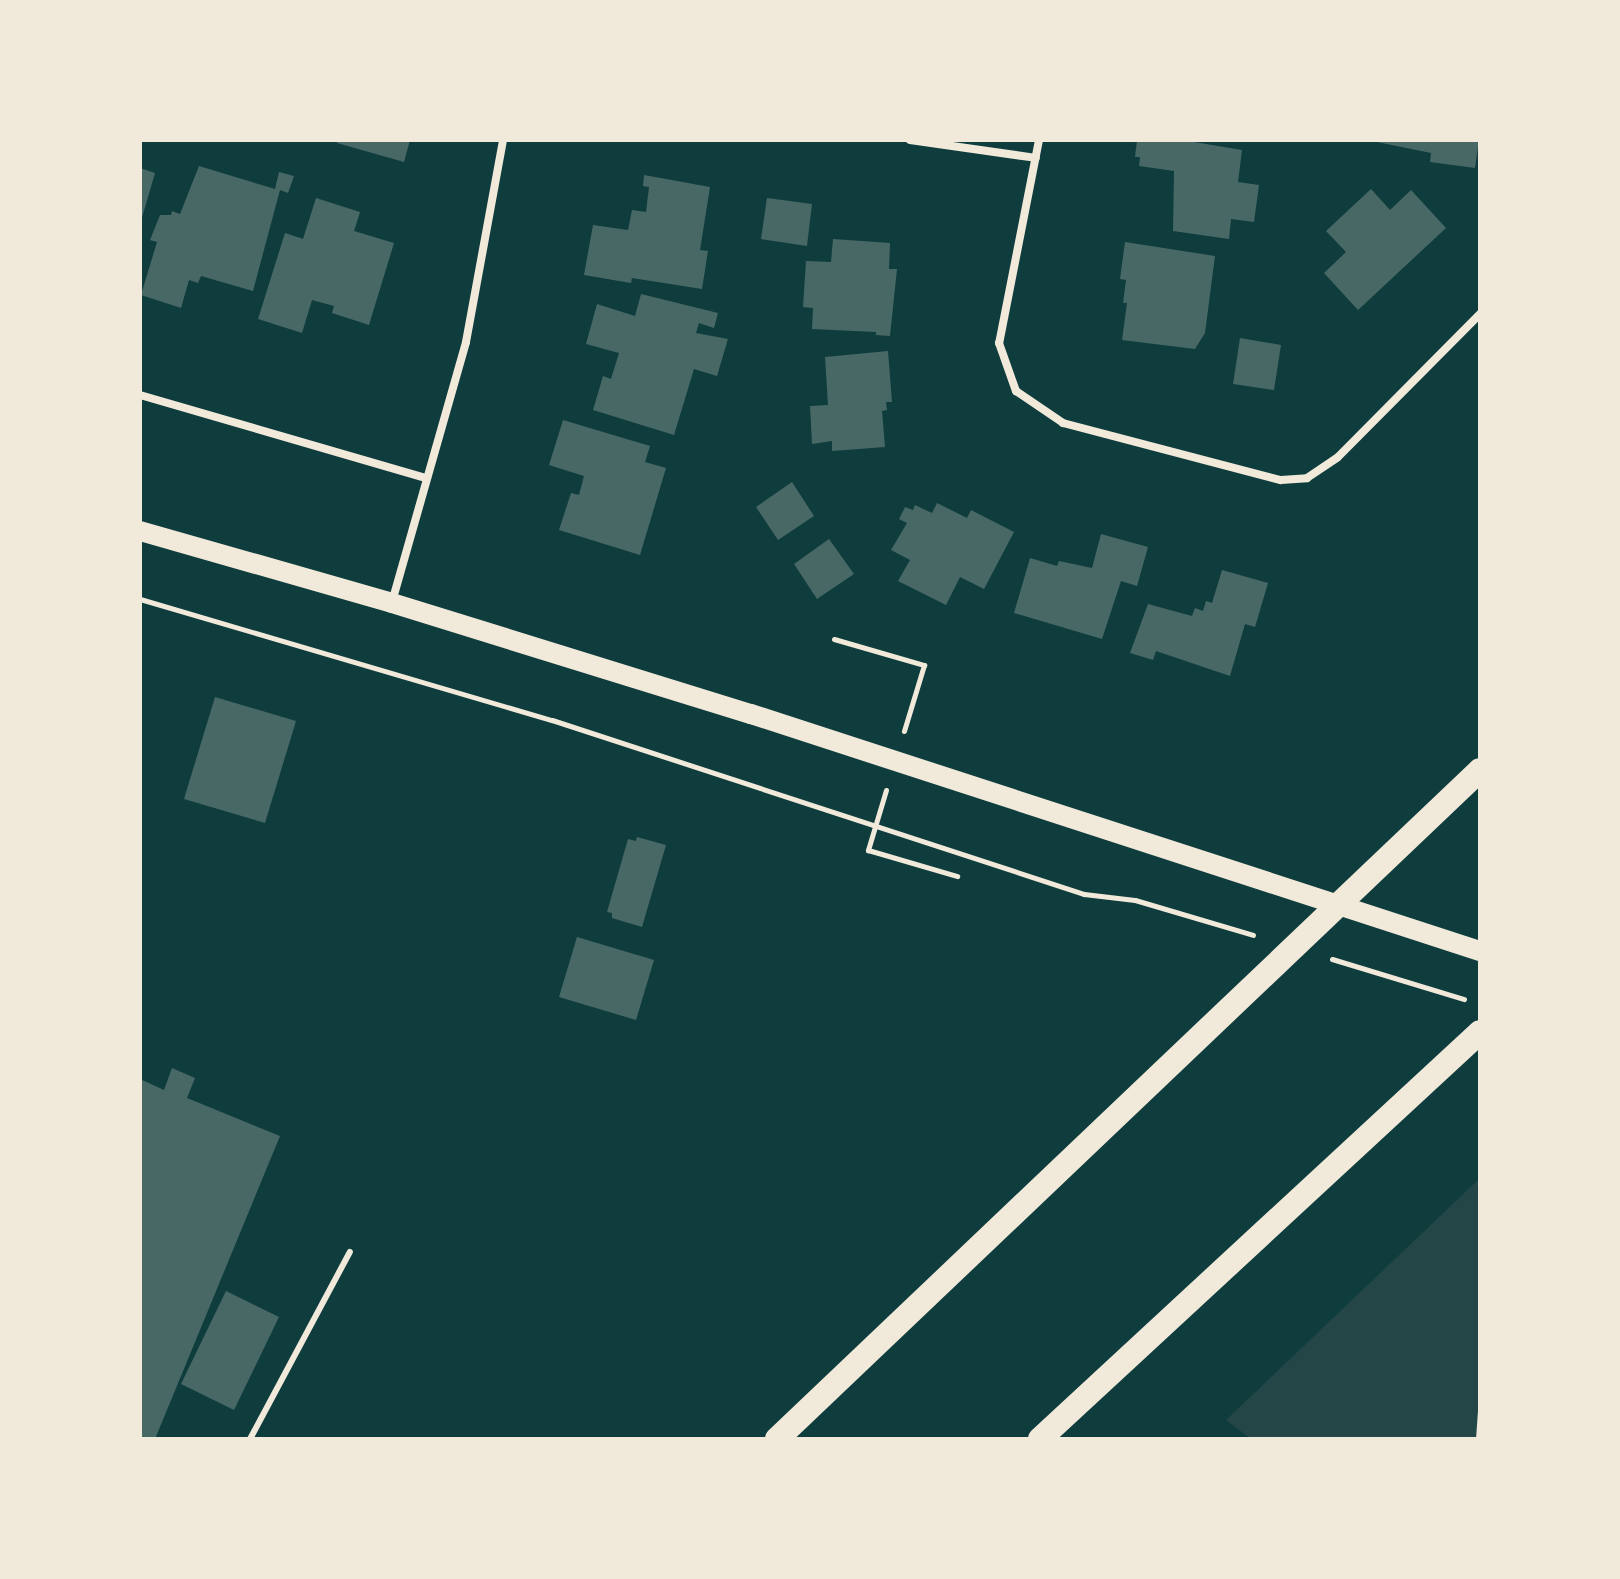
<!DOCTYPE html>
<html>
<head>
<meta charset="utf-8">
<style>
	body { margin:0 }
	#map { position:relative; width:1620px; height:1579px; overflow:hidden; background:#0f3d3e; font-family:Roboto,sans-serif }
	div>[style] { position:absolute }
	.green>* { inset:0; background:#244646 }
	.building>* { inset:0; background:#486865 }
	.path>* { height:5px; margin:-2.5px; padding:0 2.5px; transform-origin:2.5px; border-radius:2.5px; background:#f1e9da }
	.service>* { height:6px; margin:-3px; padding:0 3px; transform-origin:3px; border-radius:3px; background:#f1e9da }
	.minor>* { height:8px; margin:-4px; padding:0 4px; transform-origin:4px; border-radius:4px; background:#f1e9da }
	.primary>* { height:20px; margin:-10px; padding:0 10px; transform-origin:10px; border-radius:10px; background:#f1e9da }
	.motorway>* { height:24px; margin:-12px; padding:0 12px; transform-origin:12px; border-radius:12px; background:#f1e9da }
	span { translate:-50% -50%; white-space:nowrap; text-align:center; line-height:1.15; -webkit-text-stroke:6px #f1e9da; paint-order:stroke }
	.frame { position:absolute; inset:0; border:142px solid #f1e9da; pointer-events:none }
</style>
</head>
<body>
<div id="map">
	<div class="green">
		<div style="clip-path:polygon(1480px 1178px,1480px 1439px,1251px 1439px,1226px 1420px)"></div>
	</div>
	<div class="building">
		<div style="clip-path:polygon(338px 140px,410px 140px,404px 162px,337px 143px)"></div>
		<div style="clip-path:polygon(1137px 140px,1182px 140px,1242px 150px,1238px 182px,1259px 185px,1254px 222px,1231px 219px,1229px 239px,1173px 231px,1174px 171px,1139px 166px,1140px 157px,1135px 157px)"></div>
		<div style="clip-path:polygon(1367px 140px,1479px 140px,1475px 168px,1430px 162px,1431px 153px)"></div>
		<div style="clip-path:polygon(199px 166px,275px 189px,279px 172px,294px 176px,288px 193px,280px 190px,253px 291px,201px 276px,198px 283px,189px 280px,181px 308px,141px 295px,157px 242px,150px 240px,160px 215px,171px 215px,172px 211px,180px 214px)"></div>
		<div style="clip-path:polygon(140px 168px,155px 173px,141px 221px,140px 221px)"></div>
		<div style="clip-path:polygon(644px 175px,710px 187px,700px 250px,708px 251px,702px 289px,632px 278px,631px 283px,584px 275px,593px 225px,628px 230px,632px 210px,646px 212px,649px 187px,643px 186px)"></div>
		<div style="clip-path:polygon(1371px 189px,1390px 210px,1411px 190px,1446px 228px,1358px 310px,1324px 273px,1346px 252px,1326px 231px)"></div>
		<div style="clip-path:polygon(316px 198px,360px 212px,354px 231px,394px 243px,369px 325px,332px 313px,334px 306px,312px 300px,302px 333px,258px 319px,285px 233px,303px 239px)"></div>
		<div style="clip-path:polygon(767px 198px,812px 204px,807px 246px,761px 239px)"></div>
		<div style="clip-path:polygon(833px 239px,890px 243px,889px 269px,897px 269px,890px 336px,876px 335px,876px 332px,812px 329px,813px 308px,803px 307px,806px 261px,831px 262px)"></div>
		<div style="clip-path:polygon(1125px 242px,1215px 256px,1205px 333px,1195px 349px,1122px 340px,1127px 303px,1123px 303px,1126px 280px,1120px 279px)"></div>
		<div style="clip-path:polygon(641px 294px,718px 313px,714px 328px,699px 323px,696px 333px,728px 339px,717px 376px,694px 369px,674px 435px,593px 410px,603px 376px,611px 379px,619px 353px,586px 344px,597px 304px,635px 316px)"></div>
		<div style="clip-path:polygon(1240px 338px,1281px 345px,1274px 390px,1233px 384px)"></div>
		<div style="clip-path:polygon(888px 351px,892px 402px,886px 402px,887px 410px,882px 411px,885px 447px,832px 451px,832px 441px,812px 444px,810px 406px,828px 405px,825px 357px)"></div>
		<div style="clip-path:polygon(563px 420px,650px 446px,645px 462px,666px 468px,640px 555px,559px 530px,571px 493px,579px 495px,584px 476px,549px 465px)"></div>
		<div style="clip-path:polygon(792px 482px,814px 516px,778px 540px,756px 507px)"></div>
		<div style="clip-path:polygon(937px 503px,967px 518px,971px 510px,1014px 532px,984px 589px,960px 577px,946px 605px,898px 581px,910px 560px,891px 550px,907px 523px,899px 519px,905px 507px,913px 510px,915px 505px,932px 513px)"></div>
		<div style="clip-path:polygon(1101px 534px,1148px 547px,1137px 586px,1121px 581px,1102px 639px,1014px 613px,1030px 558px,1057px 566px,1059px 561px,1092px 568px)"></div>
		<div style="clip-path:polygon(829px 539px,854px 574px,817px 599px,794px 564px)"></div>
		<div style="clip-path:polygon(1222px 570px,1268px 583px,1255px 627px,1245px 624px,1230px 676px,1156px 651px,1153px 660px,1130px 653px,1148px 604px,1192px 616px,1195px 608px,1203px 611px,1206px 601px,1212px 603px)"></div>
		<div style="clip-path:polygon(215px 697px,296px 721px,265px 823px,184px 799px)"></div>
		<div style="clip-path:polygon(637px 837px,666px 845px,642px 927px,612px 918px,612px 913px,607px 912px,628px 839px,636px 841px)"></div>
		<div style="clip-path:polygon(577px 937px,654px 960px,636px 1020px,559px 997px)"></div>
		<div style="clip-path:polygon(172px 1068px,195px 1078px,187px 1098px,280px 1136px,155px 1439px,140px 1439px,140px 1079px,164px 1090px)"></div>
		<div style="clip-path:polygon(226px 1291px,279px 1317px,234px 1410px,181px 1384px)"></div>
	</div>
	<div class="path">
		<div style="left:140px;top:599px;width:429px;rotate:16.4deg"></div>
		<div style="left:552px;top:720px;width:560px;rotate:18.11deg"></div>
		<div style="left:1084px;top:894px;width:51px;rotate:6.7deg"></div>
		<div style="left:1135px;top:900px;width:123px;rotate:16.5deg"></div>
		<div style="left:834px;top:639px;width:94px;rotate:16.1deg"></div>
		<div style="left:924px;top:665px;width:69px;rotate:106.9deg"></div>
		<div style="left:886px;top:790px;width:63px;rotate:106.7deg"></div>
		<div style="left:868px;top:850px;width:93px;rotate:16.3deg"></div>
		<div style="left:1332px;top:959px;width:138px;rotate:16.9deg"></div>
		<div style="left:1478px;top:1439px;width:32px;rotate:-86deg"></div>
	</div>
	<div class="service">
		<div style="left:250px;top:1439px;width:212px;rotate:-61.9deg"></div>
	</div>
	<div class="minor">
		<div style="left:910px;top:140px;width:127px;rotate:8.1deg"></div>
		<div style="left:1039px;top:140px;width:207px;rotate:101.1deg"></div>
		<div style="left:999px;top:343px;width:51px;rotate:70.5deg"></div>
		<div style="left:1016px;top:391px;width:57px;rotate:34.2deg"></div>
		<div style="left:1063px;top:423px;width:225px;rotate:14.7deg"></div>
		<div style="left:1281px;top:480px;width:26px;rotate:-4deg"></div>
		<div style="left:1307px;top:478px;width:37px;rotate:-34deg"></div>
		<div style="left:1338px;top:457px;width:202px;rotate:-45.2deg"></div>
		<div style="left:140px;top:395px;width:297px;rotate:16.2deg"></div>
		<div style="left:392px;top:602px;width:270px;rotate:-74.1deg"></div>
		<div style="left:466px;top:342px;width:205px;rotate:-79.6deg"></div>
	</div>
	<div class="primary">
		<div style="left:140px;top:531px;width:262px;rotate:15.9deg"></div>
		<div style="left:392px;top:603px;width:376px;rotate:17.2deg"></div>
		<div style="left:751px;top:714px;width:767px;rotate:18.01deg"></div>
	</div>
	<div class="motorway">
		<div style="left:777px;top:1439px;width:970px;rotate:-43.58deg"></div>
		<div style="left:1040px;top:1439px;width:599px;rotate:-42.77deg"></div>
	</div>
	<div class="frame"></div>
</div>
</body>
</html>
